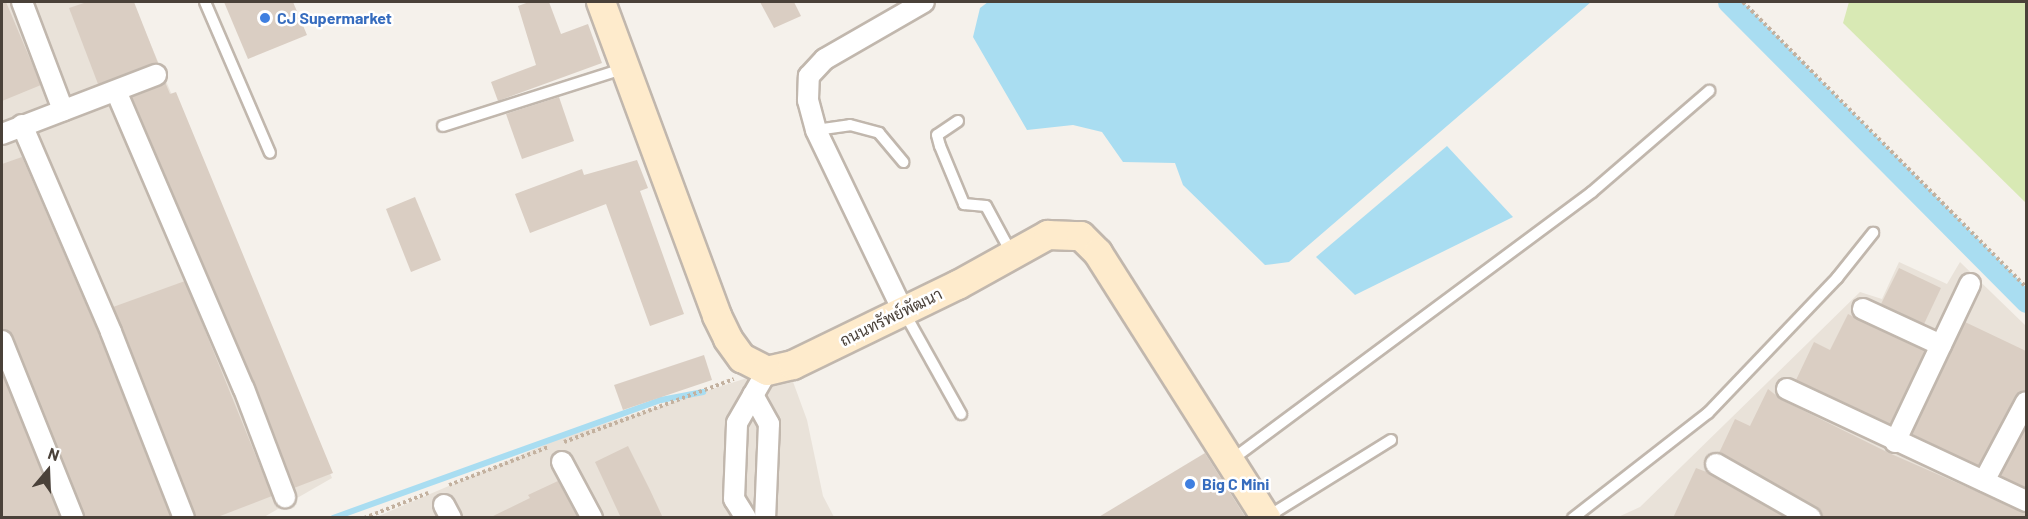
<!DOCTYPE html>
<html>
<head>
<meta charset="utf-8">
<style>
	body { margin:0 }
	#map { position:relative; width:2028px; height:519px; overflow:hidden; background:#f5f1eb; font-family:Barlow,Sarabun,sans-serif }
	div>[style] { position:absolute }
	.residential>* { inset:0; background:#e9e2d9 }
	.green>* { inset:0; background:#d8e9b4 }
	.water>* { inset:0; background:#a9ddf1 }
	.stream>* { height:6px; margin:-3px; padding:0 3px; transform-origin:3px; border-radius:3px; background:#a9ddf1 }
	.canal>* { height:21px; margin:-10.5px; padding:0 10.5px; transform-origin:10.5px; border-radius:10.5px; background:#a9ddf1 }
	.building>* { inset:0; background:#dacec3 }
	.path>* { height:4px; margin-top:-2px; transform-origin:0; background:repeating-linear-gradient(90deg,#c3b19f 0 3px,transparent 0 6px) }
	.roads { filter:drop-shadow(2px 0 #c1b7ad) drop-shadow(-2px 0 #c1b7ad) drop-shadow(0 2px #c1b7ad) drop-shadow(0 -2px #c1b7ad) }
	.lane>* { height:10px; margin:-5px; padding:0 5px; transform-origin:5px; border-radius:5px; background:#fff }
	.street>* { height:20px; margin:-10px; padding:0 10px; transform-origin:10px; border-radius:10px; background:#fff }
	.secondary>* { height:28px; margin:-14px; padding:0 14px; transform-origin:14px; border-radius:14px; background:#feebcc }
	.dots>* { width:16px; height:16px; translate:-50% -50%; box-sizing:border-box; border:3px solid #fff; border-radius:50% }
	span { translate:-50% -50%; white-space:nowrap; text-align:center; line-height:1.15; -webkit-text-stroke:5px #fff; paint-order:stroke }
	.shop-label { font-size:16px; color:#366cbe; font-weight:700 }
	.left { translate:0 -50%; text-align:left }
	.street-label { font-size:16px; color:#4a4139 }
	.frame { position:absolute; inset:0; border:3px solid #4a4139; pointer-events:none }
	.north { position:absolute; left:18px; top:441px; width:60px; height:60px; -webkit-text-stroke:4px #fff; paint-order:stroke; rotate:19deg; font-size:16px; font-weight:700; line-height:24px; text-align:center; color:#4a4139 }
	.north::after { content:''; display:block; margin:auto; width:21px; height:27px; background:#4a4139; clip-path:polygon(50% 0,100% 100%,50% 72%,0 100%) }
</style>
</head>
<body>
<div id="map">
	<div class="residential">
		<div style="clip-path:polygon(2px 2px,133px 2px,332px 478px,264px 517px,2px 517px)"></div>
		<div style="clip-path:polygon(1899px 262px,1947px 284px,1960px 262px,2026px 326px,2026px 517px,1616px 518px,1640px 507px,1860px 292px,1882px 299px)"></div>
		<div style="clip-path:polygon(747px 378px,792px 379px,807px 420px,823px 496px,834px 517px,374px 518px,563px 437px)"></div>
	</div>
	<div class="green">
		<div style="clip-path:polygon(1849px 2px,2026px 2px,2026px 203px,1843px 23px)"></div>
	</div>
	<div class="water">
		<div style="clip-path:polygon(988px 2px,1591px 2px,1289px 262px,1265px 265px,1183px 185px,1175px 163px,1123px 162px,1102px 132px,1073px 125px,1027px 130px,973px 37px,980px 8px)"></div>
		<div style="clip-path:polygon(1447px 146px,1513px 217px,1355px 295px,1316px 257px)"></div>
	</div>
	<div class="stream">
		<div style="left:333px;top:518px;width:349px;rotate:-19.8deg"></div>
		<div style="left:661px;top:400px;width:43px;rotate:-10.8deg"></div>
	</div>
	<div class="canal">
		<div style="left:1728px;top:2px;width:423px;rotate:45.2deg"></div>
	</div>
	<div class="building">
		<div style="clip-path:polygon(2px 2px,6px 2px,41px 85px,2px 101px)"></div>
		<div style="clip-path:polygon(87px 2px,134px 2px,158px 63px,98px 84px,69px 8px)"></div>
		<div style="clip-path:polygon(224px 2px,293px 2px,307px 35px,248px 59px)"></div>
		<div style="clip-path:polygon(529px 2px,549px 2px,561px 34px,588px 24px,602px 63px,498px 101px,491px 82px,536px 65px,518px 6px)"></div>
		<div style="clip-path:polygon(760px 2px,794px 2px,801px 16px,774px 28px)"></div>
		<div style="clip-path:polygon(165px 82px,170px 94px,176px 92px,333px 473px,294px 488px,255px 385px,132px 97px)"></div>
		<div style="clip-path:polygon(559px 97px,574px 141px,522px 159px,506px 114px)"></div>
		<div style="clip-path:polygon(22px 157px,100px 337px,171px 518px,85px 518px,13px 337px,2px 329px,2px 164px)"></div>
		<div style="clip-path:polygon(637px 160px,648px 188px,640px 191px,684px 314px,650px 326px,606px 204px,530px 233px,515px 194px,582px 169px,584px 175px)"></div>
		<div style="clip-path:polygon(415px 197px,441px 260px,411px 272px,386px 209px)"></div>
		<div style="clip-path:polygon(1899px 268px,1941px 288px,1924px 324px,1881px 304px)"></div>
		<div style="clip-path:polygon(185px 281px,272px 496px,215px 518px,196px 518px,113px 307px)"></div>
		<div style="clip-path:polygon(1848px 314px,1925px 351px,1890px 424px,1796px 380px,1814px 342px,1830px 350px)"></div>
		<div style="clip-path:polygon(1965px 322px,2026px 351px,2026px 390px,2015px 396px,1979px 466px,1912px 434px)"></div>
		<div style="clip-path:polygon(704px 355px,712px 380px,623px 410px,614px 385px)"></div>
		<div style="clip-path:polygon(2px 372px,60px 518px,2px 518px)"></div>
		<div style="clip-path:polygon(1768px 389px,1782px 400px,1889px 453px,2026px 513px,2026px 518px,1823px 518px,1817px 508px,1719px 453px,1735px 419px,1750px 426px)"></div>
		<div style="clip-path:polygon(2026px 427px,2026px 488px,2000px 476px)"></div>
		<div style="clip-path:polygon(628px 446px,650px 490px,663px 518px,621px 518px,595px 462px)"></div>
		<div style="clip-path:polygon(1205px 453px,1246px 518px,1097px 518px)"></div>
		<div style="clip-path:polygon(1696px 468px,1709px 473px,1786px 518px,1673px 518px)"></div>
		<div style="clip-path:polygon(558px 481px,578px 518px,489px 518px,530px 498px,528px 495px)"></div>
	</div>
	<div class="path">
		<div style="left:1743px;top:2px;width:402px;rotate:45.2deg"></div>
		<div style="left:564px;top:442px;width:181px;rotate:-20.3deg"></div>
		<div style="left:449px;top:485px;width:106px;rotate:-21deg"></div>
		<div style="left:364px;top:518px;width:69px;rotate:-21.3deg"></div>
	</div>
	<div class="roads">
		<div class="lane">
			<div style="left:205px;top:2px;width:164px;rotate:66.7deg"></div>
			<div style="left:958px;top:121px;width:25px;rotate:146deg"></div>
			<div style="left:937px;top:135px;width:11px;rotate:75deg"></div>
			<div style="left:940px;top:146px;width:63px;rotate:67.5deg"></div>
			<div style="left:964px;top:204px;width:22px;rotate:5deg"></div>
			<div style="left:986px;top:206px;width:55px;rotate:61.6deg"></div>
			<div style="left:443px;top:126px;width:189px;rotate:-17.6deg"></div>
			<div style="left:816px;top:130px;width:34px;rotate:-8deg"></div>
			<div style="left:850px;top:125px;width:30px;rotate:15deg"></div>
			<div style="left:879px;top:133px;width:38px;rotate:50deg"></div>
			<div style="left:904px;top:312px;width:117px;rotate:60.8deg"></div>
			<div style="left:1230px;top:461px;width:451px;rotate:-36.6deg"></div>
			<div style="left:1592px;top:192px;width:155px;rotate:-40.8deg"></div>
			<div style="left:1267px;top:517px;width:146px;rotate:-31.8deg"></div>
			<div style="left:1573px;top:518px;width:171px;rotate:-37.9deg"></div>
			<div style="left:1708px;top:413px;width:187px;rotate:-46.3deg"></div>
			<div style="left:1837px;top:278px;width:58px;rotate:-51.3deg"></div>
		</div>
		<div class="street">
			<div style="left:22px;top:2px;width:116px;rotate:69.2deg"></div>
			<div style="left:116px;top:91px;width:324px;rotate:66.8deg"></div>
			<div style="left:244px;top:389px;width:116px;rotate:69.2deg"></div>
			<div style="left:22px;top:125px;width:225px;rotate:66.7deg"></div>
			<div style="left:111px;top:332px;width:200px;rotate:68.6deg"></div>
			<div style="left:2px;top:134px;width:165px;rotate:-21deg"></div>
			<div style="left:1863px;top:309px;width:86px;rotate:24.8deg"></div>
			<div style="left:903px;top:311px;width:201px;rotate:-115.7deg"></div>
			<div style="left:816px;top:130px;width:31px;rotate:-105deg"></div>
			<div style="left:808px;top:100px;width:24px;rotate:-88deg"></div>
			<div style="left:809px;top:76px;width:23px;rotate:-47deg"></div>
			<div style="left:825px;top:59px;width:114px;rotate:-29.9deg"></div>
			<div style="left:2px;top:341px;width:191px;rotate:68.1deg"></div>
			<div style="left:1787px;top:389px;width:264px;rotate:25.1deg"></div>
			<div style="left:753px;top:395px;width:33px;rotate:61deg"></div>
			<div style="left:769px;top:424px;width:94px;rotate:92.4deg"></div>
			<div style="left:1895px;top:442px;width:175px;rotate:-64.6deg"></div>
			<div style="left:562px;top:462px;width:64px;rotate:61.8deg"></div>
			<div style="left:1716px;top:464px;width:109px;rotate:29.6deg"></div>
			<div style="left:1984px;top:481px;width:89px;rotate:-62deg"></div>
			<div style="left:444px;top:505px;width:15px;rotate:62deg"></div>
			<div style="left:746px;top:518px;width:22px;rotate:-122deg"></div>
			<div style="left:734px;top:499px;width:76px;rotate:-87.7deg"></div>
			<div style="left:737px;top:423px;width:60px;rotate:-60deg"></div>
		</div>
		<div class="secondary">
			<div style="left:601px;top:2px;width:335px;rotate:69.7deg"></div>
			<div style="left:717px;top:316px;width:25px;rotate:64deg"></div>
			<div style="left:728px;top:339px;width:24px;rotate:54deg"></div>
			<div style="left:742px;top:358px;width:28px;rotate:27deg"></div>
			<div style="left:767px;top:371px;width:27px;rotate:-13deg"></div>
			<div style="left:793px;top:365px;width:183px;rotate:-25.9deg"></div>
			<div style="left:958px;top:285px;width:103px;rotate:-29.1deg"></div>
			<div style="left:1048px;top:235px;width:33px;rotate:2deg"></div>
			<div style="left:1081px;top:236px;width:24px;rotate:45deg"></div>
			<div style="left:1098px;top:253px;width:314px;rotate:57.6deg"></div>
		</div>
	</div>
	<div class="dots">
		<div style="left:265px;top:18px;background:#3f7fe0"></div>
		<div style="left:1190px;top:484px;background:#3f7fe0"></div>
	</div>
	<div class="shop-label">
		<span class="left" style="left:277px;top:18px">CJ Supermarket</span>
		<span class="left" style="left:1202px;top:484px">Big C Mini</span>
	</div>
	<div class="street-label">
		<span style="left:891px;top:317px;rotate:-26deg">ถนนทรัพย์พัฒนา</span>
	</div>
	<div class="frame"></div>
	<div class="north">N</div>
</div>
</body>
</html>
